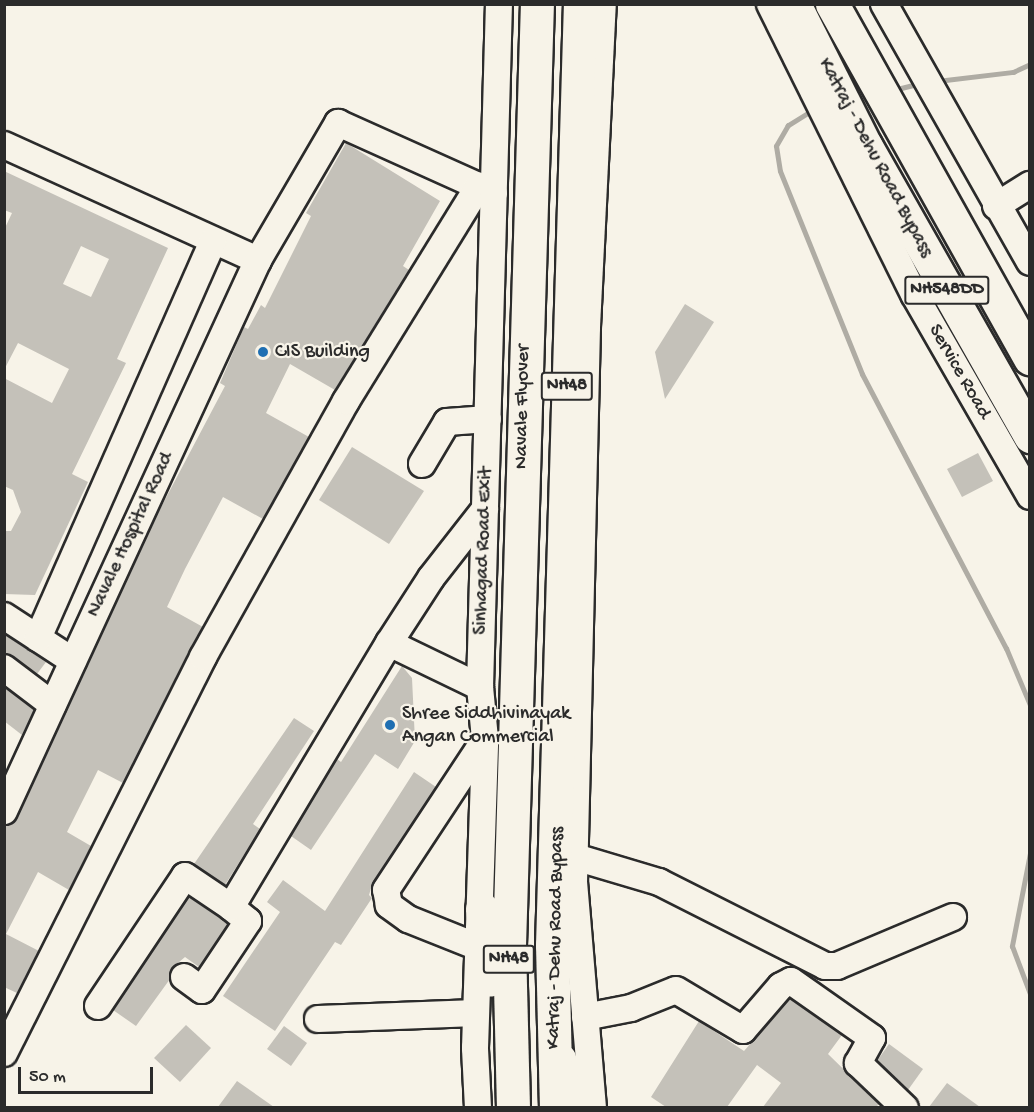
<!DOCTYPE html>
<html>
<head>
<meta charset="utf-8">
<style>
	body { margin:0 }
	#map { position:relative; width:1034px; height:1112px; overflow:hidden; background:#f7f3e8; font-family:"Gochi Hand",sans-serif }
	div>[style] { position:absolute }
	.stream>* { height:5px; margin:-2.5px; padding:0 2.5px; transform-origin:2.5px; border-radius:2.5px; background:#afaca4 }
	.building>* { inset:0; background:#c4c1b9 }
	.roads { filter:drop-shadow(2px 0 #2b2b2b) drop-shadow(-2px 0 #2b2b2b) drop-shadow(0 2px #2b2b2b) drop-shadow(0 -2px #2b2b2b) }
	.minor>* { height:26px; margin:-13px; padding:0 13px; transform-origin:13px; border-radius:13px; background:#f7f3e8 }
	.highway>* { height:33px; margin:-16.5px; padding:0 16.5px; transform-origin:16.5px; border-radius:16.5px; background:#f7f3e8 }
	.dots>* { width:16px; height:16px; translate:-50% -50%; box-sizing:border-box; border:3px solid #f7f3e8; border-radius:50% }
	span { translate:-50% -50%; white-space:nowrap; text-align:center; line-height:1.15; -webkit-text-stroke:4.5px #f7f3e8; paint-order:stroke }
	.shield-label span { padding:2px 4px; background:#f7f3e8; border:2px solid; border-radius:4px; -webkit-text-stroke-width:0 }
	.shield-label { font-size:18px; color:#2b2b2b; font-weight:700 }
	.street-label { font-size:20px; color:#2b2b2b }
	.poi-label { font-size:20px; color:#2b2b2b }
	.left { translate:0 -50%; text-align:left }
	.frame { position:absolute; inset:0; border:6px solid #2b2b2b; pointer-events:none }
	.scale { position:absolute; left:18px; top:1067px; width:135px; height:27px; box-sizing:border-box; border:3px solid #2b2b2b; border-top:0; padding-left:8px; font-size:18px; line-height:21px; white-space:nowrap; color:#2b2b2b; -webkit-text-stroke:4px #f7f3e8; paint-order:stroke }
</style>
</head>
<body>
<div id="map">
	<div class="stream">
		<div style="left:937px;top:81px;width:77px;rotate:-6.8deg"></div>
		<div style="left:1013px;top:72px;width:19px;rotate:-25deg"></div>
		<div style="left:893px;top:90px;width:30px;rotate:-14deg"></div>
		<div style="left:814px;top:109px;width:31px;rotate:148deg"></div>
		<div style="left:788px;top:125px;width:24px;rotate:120deg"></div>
		<div style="left:776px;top:146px;width:25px;rotate:81deg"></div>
		<div style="left:780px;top:171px;width:219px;rotate:68deg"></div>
		<div style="left:862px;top:374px;width:310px;rotate:62.3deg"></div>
		<div style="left:1006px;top:648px;width:62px;rotate:67.2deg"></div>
		<div style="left:1030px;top:853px;width:95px;rotate:101deg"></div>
		<div style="left:1012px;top:946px;width:51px;rotate:69.4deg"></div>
	</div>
	<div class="building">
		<div style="clip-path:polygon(346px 143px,440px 201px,403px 266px,409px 270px,335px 390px,290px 364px,266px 413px,309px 437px,263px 519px,223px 497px,185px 569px,167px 607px,203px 627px,123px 783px,98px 770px,67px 832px,91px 846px,69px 890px,38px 872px,6px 934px,39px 951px,17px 993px,4px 987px,4px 828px,18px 817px,159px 511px,225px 386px,220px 383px,244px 327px,248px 329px,261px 305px,265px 308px,311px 216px,306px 213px)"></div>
		<div style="clip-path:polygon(evenodd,4px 171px,168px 248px,117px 359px,126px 363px,72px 474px,88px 482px,35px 595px,4px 594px,4px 531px,11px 531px,21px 512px,13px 490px,4px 486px,4px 378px,52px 403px,69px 369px,18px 343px,4px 370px,4px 230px,12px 213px,4px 210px,4px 171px,81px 246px,109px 259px,91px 297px,63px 284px,81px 246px)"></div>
		<div style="clip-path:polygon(685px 304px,714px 322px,665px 399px,655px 352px)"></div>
		<div style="clip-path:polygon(352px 447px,424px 491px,389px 544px,319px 500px)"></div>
		<div style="clip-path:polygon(978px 453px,993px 481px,962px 497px,947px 469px)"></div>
		<div style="clip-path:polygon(4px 634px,46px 662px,37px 674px,4px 653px)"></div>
		<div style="clip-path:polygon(402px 666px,412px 678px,415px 741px,398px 769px,375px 754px,311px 850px,291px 836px,337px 759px,341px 762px)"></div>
		<div style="clip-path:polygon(4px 687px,34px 710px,22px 735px,4px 721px)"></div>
		<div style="clip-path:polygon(294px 718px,314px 731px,253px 824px,260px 829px,225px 885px,194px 864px)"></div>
		<div style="clip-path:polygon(414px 772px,436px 787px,373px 882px,369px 895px,372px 898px,341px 945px,335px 942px,275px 1031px,223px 996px,280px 912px,267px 902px,283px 880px,325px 911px)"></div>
		<div style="clip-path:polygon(189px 897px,228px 924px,199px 967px,185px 957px,172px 968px,170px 979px,136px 1026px,113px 1010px)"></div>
		<div style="clip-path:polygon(790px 999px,842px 1035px,828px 1054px,879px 1104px,876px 1107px,763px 1107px,781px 1083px,757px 1065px,727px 1107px,666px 1107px,651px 1097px,699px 1021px,744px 1051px)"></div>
		<div style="clip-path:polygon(186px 1025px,211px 1048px,180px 1082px,154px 1058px)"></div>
		<div style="clip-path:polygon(284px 1026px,307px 1043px,291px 1066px,267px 1049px)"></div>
		<div style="clip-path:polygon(889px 1044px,923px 1069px,908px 1090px,877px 1061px)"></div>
		<div style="clip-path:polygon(237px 1081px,274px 1107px,218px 1107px)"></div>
		<div style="clip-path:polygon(947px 1083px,980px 1107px,929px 1107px)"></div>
	</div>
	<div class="roads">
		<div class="minor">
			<div style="left:770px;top:4px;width:324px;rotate:63.6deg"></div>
			<div style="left:914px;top:294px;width:233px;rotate:60.1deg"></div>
			<div style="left:884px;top:4px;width:296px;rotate:60.5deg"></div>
			<div style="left:4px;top:145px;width:279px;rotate:24.4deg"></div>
			<div style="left:996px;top:206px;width:40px;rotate:-32deg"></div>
			<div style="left:422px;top:464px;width:49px;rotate:-59.2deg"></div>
			<div style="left:447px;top:422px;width:41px;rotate:-4.2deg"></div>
			<div style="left:4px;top:616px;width:82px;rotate:33.1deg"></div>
			<div style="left:38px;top:638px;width:434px;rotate:-66.2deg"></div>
			<div style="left:389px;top:643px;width:101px;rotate:25.8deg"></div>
			<div style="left:4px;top:668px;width:61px;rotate:37.1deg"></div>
			<div style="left:4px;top:811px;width:607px;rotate:-65.25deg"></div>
			<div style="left:258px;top:260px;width:159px;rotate:-59.7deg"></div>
			<div style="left:338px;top:123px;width:171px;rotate:24.2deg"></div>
			<div style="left:575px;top:857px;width:88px;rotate:16.6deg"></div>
			<div style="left:659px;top:882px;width:186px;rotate:26.8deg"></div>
			<div style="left:825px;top:966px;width:12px"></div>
			<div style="left:837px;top:966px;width:126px;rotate:-22.9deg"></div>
			<div style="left:478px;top:947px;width:75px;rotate:-158.2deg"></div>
			<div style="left:408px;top:919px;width:24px;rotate:-144deg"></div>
			<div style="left:389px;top:905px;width:15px;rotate:-101deg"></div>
			<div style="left:386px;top:890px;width:180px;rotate:-56.6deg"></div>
			<div style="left:184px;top:977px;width:22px;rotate:36deg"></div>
			<div style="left:202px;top:990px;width:83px;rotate:-56.3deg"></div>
			<div style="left:248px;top:921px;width:22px;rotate:-141deg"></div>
			<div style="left:231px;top:907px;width:308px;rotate:-59.1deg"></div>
			<div style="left:389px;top:643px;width:77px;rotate:-57.1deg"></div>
			<div style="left:431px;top:578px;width:88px;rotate:-52deg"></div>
			<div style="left:98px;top:1006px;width:156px;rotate:-56.2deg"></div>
			<div style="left:185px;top:876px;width:55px;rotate:34deg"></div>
			<div style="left:585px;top:1017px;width:47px;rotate:-11.1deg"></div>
			<div style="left:631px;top:1008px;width:48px;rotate:-21.8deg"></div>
			<div style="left:676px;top:990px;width:78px;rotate:30.8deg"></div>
			<div style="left:743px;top:1030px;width:58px;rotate:-49.2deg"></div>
			<div style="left:781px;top:986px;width:11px;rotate:-27deg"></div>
			<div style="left:791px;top:981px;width:99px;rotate:35.1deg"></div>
			<div style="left:872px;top:1038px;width:29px;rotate:119deg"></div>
			<div style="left:858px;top:1063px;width:65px;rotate:43.8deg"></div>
			<div style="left:318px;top:1019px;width:158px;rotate:-2.2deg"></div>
			<div style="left:4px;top:1053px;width:443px;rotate:-63.3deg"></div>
			<div style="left:203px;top:657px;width:293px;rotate:-60.8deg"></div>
			<div style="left:346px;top:401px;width:253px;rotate:-58.3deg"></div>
			<div style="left:563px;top:1058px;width:51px;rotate:76.5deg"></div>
			<div style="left:478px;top:1108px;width:60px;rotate:-92.9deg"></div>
			<div style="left:475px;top:1048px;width:309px;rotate:-88.1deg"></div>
			<div style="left:485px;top:739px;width:52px;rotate:-95.5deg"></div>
			<div style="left:480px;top:687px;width:683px;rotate:-88.41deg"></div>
			<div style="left:593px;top:1108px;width:226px;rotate:-94.8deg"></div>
			<div style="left:574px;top:883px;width:556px;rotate:-88.66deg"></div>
			<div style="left:587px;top:327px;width:323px;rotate:-87.2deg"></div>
		</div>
		<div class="highway">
			<div style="left:794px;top:4px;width:158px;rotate:63.3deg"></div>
			<div style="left:865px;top:145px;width:335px;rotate:60.4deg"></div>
			<div style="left:832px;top:4px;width:406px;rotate:60.8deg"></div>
			<div style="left:482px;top:909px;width:71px;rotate:83.6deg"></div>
			<div style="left:513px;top:1108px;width:163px;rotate:-91.4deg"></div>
			<div style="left:509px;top:945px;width:941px;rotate:-88.3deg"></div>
			<div style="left:556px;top:1108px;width:163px;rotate:-91.4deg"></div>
			<div style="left:552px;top:945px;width:941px;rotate:-88.3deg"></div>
		</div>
	</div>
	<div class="dots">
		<div style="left:263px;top:352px;background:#1f6fb2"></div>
		<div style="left:390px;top:725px;background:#1f6fb2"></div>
	</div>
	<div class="shield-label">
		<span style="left:947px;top:290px">NH548DD</span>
		<span style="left:567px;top:386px">NH48</span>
		<span style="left:509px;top:959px">NH48</span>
	</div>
	<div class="street-label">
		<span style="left:875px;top:158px;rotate:62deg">Katraj - Dehu Road Bypass</span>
		<span style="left:959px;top:372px;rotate:60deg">Service Road</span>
		<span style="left:523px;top:407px;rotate:-89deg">Navale Flyover</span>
		<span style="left:131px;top:535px;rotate:-65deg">Navale Hospital Road</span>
		<span style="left:484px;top:551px;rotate:-88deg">Sinhagad Road Exit</span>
		<span style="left:556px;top:938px;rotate:-89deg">Katraj - Dehu Road Bypass</span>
	</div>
	<div class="poi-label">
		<span class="left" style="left:275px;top:352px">CIS Building</span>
		<span class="left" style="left:402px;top:726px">Shree Siddhivinayak<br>Angan Commercial</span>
	</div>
	<div class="frame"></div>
	<div class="scale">50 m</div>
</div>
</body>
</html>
